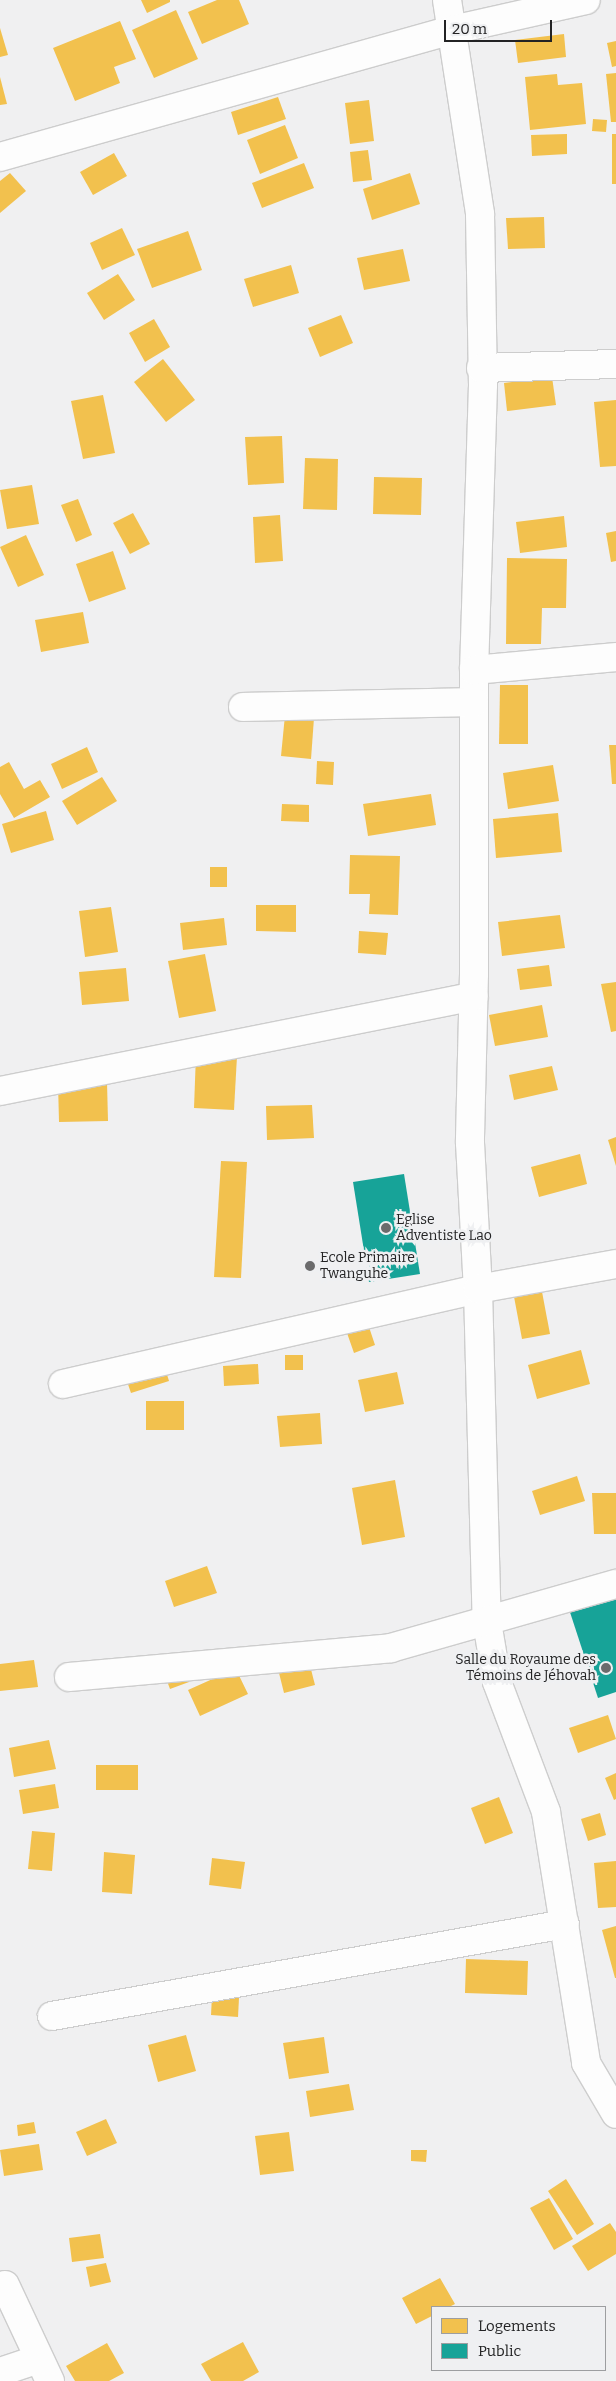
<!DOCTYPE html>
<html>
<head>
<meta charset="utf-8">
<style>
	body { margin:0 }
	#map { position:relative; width:616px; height:2381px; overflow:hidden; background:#f0f0f1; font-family:Bitter,serif }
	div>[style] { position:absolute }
	.homes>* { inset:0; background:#f2c14e }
	.public>* { inset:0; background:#17a398 }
	.roads { filter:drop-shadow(1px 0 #cdcdcd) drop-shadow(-1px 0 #cdcdcd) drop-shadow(0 1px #cdcdcd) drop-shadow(0 -1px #cdcdcd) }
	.minor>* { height:28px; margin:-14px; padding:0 14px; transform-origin:14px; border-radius:14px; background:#fdfdfd }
	.dots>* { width:14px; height:14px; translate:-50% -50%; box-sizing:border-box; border:2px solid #eff0f2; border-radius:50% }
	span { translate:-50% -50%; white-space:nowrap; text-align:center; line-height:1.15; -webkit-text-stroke:5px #eff0f2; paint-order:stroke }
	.poi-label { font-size:14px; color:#232324 }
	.left { translate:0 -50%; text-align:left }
	.right { translate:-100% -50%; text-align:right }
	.legend { position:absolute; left:431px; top:2306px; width:175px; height:65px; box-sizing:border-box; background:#eff0f2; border:1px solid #9d9ea0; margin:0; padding:6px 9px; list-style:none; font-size:15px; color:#232324 }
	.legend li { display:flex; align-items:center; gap:10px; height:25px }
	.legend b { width:25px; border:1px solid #9d9ea0 }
	.scale { position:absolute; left:444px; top:20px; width:108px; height:22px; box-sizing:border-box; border:2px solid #232324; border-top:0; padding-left:6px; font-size:15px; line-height:18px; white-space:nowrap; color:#232324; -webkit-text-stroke:4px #eff0f2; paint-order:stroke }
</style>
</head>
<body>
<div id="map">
	<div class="homes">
		<div style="clip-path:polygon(141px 0,170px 0,170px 2px,147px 13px)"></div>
		<div style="clip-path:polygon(217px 0,239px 0,249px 24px,202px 44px,188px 12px)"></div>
		<div style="clip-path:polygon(176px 10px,198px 59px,154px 78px,132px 30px)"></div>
		<div style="clip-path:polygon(120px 21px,136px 59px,114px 67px,120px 83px,75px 101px,53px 48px)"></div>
		<div style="clip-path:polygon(0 28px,8px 55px,0 57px)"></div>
		<div style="clip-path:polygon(564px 34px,566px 57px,518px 63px,515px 40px)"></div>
		<div style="clip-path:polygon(616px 41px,616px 66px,612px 67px,607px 43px)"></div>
		<div style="clip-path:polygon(616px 73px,616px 122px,611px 122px,606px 74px)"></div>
		<div style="clip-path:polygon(557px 74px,558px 85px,582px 83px,586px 124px,530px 130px,525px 77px)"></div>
		<div style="clip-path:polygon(0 77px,7px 104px,0 105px)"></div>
		<div style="clip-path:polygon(278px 97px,286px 119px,238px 135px,231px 112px)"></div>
		<div style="clip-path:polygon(369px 100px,374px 141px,350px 144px,345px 103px)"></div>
		<div style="clip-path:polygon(593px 119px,607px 120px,606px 132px,592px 131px)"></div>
		<div style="clip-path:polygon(285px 125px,298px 158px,260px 174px,247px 140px)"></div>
		<div style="clip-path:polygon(567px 134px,567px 154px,532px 156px,531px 135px)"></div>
		<div style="clip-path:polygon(612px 134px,616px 134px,616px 184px,612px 184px)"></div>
		<div style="clip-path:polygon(368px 150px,372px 180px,353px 182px,350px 152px)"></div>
		<div style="clip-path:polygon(114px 153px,127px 176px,93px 195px,80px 172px)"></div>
		<div style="clip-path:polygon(304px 163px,314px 188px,262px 208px,252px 183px)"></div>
		<div style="clip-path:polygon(10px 173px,26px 191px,0 213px,0 181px)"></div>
		<div style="clip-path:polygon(410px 173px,420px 204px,372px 220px,363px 189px)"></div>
		<div style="clip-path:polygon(544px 217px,545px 248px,508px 249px,506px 218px)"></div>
		<div style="clip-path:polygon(122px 228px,135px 255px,102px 270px,90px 243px)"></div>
		<div style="clip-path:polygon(188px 231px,202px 270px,152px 288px,137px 249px)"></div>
		<div style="clip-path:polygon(403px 249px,410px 281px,364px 290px,357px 258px)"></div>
		<div style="clip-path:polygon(291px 265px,299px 293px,253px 307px,244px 279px)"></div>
		<div style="clip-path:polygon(118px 274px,135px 300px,104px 320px,87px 293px)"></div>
		<div style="clip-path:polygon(341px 315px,353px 343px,320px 357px,308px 328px)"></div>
		<div style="clip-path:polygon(154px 319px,170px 347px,145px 362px,129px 333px)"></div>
		<div style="clip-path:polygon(163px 359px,195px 400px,166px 422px,134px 382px)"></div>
		<div style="clip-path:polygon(552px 377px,556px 405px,507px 411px,504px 383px)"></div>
		<div style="clip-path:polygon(103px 395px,115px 453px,83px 459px,71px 401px)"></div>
		<div style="clip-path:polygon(616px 400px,616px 466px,600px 467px,594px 402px)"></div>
		<div style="clip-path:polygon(282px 436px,284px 483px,248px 485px,245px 437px)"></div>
		<div style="clip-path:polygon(305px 458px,338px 459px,337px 510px,303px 509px)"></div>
		<div style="clip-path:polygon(374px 477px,422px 478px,421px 515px,373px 514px)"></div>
		<div style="clip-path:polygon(32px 485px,39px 524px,7px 529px,0 490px)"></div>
		<div style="clip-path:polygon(78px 499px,92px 535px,76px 542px,61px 505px)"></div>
		<div style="clip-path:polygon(133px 513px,150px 544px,130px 554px,113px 523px)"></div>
		<div style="clip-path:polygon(280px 515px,283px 561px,255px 563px,253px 517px)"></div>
		<div style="clip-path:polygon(564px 516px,567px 547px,520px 553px,516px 522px)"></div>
		<div style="clip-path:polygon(616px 531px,616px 561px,611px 562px,606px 533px)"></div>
		<div style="clip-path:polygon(26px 535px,44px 575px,18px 587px,0 547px)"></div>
		<div style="clip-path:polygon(113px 551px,126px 589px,89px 602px,76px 564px)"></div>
		<div style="clip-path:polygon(507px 558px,567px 559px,566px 608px,542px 608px,541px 644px,506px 644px)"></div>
		<div style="clip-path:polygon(83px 612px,89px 643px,41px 652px,35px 620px)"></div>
		<div style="clip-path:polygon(500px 685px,528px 685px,528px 744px,499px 744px)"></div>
		<div style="clip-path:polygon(285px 715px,314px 718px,311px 759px,281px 756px)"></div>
		<div style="clip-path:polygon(609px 745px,616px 745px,616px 784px,612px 784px)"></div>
		<div style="clip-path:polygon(87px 747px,98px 772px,62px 789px,51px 764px)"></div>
		<div style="clip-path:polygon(317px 761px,334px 762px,333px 785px,316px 784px)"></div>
		<div style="clip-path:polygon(9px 762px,24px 789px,40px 780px,50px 797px,14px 818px,0 794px,0 767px)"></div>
		<div style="clip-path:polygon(553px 765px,559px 801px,508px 809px,503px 773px)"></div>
		<div style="clip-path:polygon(102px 777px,117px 801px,77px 825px,62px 801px)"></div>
		<div style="clip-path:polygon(431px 794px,436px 825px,368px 836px,363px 804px)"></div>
		<div style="clip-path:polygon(282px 804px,309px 805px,309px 822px,281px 821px)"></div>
		<div style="clip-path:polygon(46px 811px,54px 840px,11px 853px,2px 824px)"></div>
		<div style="clip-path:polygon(558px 813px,562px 852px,496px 858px,493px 819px)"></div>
		<div style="clip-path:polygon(350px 855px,400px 856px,398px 915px,369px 914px,370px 894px,349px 894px)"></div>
		<div style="clip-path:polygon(210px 867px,227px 867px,227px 887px,210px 887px)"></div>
		<div style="clip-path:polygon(256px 905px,296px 905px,296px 932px,256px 931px)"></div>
		<div style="clip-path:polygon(111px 907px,118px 952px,85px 957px,79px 911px)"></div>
		<div style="clip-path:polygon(560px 915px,565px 948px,502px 956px,498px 922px)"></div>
		<div style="clip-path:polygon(224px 918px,227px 945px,183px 950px,180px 923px)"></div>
		<div style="clip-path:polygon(359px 931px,388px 933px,386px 955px,358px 953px)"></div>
		<div style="clip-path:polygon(205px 954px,216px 1011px,179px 1018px,168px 961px)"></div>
		<div style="clip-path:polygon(549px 965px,552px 986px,520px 990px,517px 969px)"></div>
		<div style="clip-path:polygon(126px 968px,129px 1001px,82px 1005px,79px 972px)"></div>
		<div style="clip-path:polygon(616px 982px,616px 1031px,611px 1032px,601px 984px)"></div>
		<div style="clip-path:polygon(542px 1005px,548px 1037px,495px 1046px,489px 1015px)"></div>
		<div style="clip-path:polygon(196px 1054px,237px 1056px,234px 1110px,194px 1108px)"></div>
		<div style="clip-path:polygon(552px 1066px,558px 1090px,514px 1100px,509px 1075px)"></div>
		<div style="clip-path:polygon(107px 1082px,108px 1121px,59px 1122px,58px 1083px)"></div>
		<div style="clip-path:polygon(312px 1105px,314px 1138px,267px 1140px,266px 1106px)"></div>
		<div style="clip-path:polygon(616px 1137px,616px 1166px,608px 1140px)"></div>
		<div style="clip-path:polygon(580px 1154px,587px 1184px,539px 1197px,531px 1167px)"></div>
		<div style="clip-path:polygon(221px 1161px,247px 1162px,241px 1278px,214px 1277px)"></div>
		<div style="clip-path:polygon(539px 1276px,550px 1334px,522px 1339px,511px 1281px)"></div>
		<div style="clip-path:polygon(362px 1306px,375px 1345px,354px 1353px,340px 1313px)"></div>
		<div style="clip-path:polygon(581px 1350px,590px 1384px,537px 1399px,528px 1365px)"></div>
		<div style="clip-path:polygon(160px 1352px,169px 1381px,131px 1393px,121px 1364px)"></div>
		<div style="clip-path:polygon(285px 1355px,303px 1355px,303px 1370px,285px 1370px)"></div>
		<div style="clip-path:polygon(258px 1364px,259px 1384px,224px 1386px,223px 1366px)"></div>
		<div style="clip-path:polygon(397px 1372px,404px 1404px,365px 1412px,358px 1380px)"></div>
		<div style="clip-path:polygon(146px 1401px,184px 1401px,184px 1430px,146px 1430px)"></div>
		<div style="clip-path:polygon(320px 1413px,322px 1444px,280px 1447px,277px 1416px)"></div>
		<div style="clip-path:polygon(577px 1476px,585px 1501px,540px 1515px,532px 1491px)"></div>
		<div style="clip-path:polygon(395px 1480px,405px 1537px,362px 1545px,352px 1488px)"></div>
		<div style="clip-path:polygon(592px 1493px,616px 1493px,616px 1534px,594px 1534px)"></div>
		<div style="clip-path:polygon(207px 1566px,217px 1593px,174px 1607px,165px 1581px)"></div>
		<div style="clip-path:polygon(305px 1646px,315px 1685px,284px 1693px,274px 1653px)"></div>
		<div style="clip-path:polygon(179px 1653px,189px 1682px,170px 1689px,159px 1660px)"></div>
		<div style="clip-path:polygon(230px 1657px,248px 1694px,200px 1716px,188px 1690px,217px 1677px)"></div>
		<div style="clip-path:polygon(34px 1660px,38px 1687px,0 1691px,0 1664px)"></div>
		<div style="clip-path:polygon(608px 1715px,616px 1739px,578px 1753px,569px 1728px)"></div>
		<div style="clip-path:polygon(49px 1740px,56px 1769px,14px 1777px,9px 1748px)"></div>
		<div style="clip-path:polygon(96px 1765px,138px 1765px,138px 1790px,96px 1790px)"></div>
		<div style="clip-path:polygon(616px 1773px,616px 1799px,614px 1800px,605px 1778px)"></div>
		<div style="clip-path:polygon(55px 1784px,59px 1808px,23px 1814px,19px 1790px)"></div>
		<div style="clip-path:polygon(499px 1797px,513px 1833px,485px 1844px,471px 1808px)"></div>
		<div style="clip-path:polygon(600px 1813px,606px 1835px,588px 1841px,581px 1819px)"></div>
		<div style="clip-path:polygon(32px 1831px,55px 1833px,52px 1871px,28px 1869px)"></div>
		<div style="clip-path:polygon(104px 1852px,135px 1855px,132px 1894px,102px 1892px)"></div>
		<div style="clip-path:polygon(212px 1858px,245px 1862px,241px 1889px,209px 1885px)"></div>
		<div style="clip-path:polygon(616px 1861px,616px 1907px,598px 1908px,594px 1863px)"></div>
		<div style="clip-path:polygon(616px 1926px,616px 1978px,615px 1978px,602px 1930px)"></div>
		<div style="clip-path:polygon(466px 1959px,528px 1961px,527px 1995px,465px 1993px)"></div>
		<div style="clip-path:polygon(212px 1996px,239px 1998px,238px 2017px,211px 2015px)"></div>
		<div style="clip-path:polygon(186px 2035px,196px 2071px,158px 2082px,148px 2045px)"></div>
		<div style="clip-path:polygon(324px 2037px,329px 2073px,289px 2079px,283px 2043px)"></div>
		<div style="clip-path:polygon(349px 2084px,354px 2110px,310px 2117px,306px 2091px)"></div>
		<div style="clip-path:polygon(106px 2119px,117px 2143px,87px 2156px,76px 2132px)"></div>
		<div style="clip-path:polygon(34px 2122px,36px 2133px,18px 2136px,17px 2125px)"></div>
		<div style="clip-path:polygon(289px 2132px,294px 2171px,260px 2175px,255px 2136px)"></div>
		<div style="clip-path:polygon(39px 2144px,43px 2170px,4px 2176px,0 2150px)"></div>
		<div style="clip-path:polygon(411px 2150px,427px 2150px,426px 2162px,411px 2161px)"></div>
		<div style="clip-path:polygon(566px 2179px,594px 2224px,577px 2235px,548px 2191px)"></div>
		<div style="clip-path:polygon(549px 2198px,573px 2239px,554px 2250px,530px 2208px)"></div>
		<div style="clip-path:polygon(610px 2223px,616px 2232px,616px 2254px,588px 2271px,572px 2246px)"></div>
		<div style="clip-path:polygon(100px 2234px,104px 2258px,72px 2262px,69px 2238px)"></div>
		<div style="clip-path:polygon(106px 2263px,111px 2282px,90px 2287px,86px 2267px)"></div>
		<div style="clip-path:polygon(440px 2278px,455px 2304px,449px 2307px,432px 2307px,432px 2316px,416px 2324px,402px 2298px)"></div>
		<div style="clip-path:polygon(243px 2342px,259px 2372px,243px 2381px,211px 2381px,201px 2364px)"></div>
		<div style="clip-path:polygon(107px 2343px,124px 2373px,109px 2381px,75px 2381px,66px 2366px)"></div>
	</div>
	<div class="public">
		<div style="clip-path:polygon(404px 1174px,420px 1274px,369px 1282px,353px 1182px)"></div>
		<div style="clip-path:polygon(616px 1588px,616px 1692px,598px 1698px,567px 1603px)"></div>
	</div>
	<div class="roads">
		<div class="minor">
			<div style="left:447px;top:0;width:217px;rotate:81.2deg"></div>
			<div style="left:480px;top:214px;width:171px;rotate:89deg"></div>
			<div style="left:483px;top:385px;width:285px;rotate:91.8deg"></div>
			<div style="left:474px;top:670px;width:304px;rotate:90deg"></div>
			<div style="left:474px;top:974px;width:169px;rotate:91.4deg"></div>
			<div style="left:470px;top:1143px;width:146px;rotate:86.9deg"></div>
			<div style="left:478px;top:1289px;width:333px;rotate:88.5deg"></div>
			<div style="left:487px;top:1622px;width:61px;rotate:80.5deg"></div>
			<div style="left:497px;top:1682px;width:139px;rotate:69.3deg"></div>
			<div style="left:546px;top:1812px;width:254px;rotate:80.9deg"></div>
			<div style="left:586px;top:2063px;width:59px;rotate:59.5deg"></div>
			<div style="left:0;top:157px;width:470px;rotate:-15.7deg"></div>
			<div style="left:452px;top:30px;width:137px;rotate:-12.6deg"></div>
			<div style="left:481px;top:368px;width:135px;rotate:-1.7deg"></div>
			<div style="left:474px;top:670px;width:143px;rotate:-5.2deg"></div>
			<div style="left:243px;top:707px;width:231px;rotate:-1.2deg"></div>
			<div style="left:0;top:1091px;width:483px;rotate:-11.3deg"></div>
			<div style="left:63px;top:1384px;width:426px;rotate:-12.9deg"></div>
			<div style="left:478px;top:1289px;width:140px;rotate:-10.3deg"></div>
			<div style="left:69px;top:1677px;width:323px;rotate:-5.1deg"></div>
			<div style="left:391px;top:1648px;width:234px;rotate:-15.9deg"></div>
			<div style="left:52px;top:2016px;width:521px;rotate:-10.17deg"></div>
			<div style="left:5px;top:2285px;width:106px;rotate:64.9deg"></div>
			<div style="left:0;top:2372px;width:41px;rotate:-18.4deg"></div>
		</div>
	</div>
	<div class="dots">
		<div style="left:386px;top:1228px;background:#6b6b6c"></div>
		<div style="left:310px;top:1266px;background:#6b6b6c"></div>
		<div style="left:606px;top:1668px;background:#6b6b6c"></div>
	</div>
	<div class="poi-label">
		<span class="left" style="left:396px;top:1228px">Eglise<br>Adventiste Lao</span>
		<span class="left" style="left:320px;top:1266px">Ecole Primaire<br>Twanguhe</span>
		<span class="right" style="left:596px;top:1668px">Salle du Royaume des<br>Témoins de Jéhovah</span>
	</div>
	<ul class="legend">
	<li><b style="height:14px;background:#f2c14e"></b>Logements</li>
	<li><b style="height:14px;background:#17a398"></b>Public</li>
	</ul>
	<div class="scale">20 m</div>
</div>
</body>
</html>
